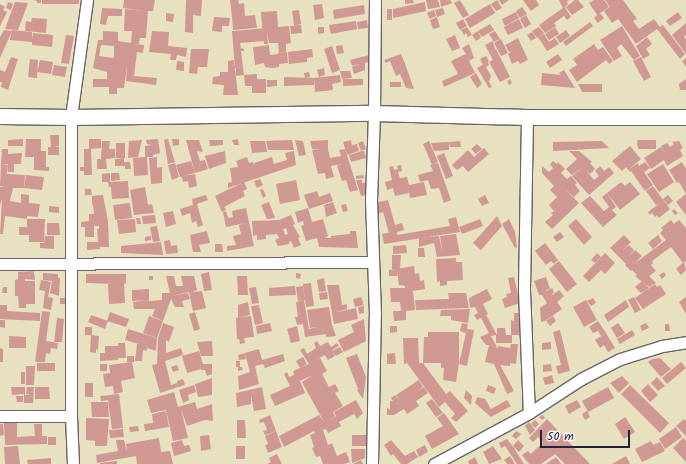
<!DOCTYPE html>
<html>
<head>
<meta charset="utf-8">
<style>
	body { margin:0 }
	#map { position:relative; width:686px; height:464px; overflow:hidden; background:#e8e1bf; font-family:Kalam,sans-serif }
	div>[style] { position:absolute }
	.building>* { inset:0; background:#d09893 }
	.roads { filter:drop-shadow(1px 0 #676569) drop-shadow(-1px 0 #676569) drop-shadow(0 1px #676569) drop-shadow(0 -1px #676569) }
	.street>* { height:11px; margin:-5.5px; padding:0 5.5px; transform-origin:5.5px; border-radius:5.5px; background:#fff }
	.secondary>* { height:15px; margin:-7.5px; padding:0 7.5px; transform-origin:7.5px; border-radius:7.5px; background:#fff }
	span { translate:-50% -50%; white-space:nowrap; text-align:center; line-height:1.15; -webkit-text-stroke:4px #fdfcf7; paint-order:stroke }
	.scale { position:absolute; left:540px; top:430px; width:90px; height:18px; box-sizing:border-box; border:2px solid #22223b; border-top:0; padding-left:5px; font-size:12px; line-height:14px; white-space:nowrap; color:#22223b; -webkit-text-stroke:3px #fdfcf7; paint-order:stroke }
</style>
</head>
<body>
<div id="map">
	<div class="building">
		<div style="clip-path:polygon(34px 0,41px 0,41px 3px,37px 3px,37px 1px)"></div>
		<div style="clip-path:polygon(42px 0,79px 0,79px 4px,42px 4px)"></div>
		<div style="clip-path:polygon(evenodd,124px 0,155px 0,153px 11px,148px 11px,146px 38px,140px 38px,139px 44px,134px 44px,144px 45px,143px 53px,137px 52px,134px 76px,157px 78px,156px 85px,126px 81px,127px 66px,124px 88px,117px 88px,117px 94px,109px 94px,109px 87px,93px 87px,93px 79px,107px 79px,107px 72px,93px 68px,98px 40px,103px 40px,103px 31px,118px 32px,118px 41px,131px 43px,132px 31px,124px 31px,125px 9px,145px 11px,123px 8px,124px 0,101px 45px,114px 46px,114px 58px,99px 56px,101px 45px)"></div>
		<div style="clip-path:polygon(186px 0,202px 0,201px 16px,193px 15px,193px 33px,185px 32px)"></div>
		<div style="clip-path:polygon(230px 0,238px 0,239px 4px,244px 3px,245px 16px,255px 15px,257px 28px,233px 30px,232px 17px,239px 16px,232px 17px)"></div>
		<div style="clip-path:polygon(405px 0,413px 0,414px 3px,405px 4px)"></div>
		<div style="clip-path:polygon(426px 0,438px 0,440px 7px,428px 9px)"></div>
		<div style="clip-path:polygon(440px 0,450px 0,452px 3px,441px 7px)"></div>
		<div style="clip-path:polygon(460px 0,469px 15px,463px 18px,454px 3px)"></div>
		<div style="clip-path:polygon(497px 0,502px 8px,496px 11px,491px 4px)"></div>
		<div style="clip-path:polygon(499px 0,509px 0,502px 5px)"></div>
		<div style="clip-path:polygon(523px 0,536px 0,539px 5px,531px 11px)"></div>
		<div style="clip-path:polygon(559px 0,569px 0,567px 2px,568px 4px,565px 7px,571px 17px,567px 20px,564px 16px,554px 23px,556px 26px,545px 33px,539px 25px,563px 8px)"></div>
		<div style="clip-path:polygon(575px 0,578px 0,584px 7px,572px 15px,566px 7px)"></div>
		<div style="clip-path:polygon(594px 0,604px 0,609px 7px,600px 13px,604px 18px,598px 23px,594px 18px,597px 15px,589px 3px)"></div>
		<div style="clip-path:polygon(605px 0,623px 0,637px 19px,633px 21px,639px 29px,654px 19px,660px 27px,663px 25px,685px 54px,680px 59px,657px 29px,636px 44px,618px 19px,612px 23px,604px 11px,610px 7px)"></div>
		<div style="clip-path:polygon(8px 2px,13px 4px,11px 10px,6px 8px)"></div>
		<div style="clip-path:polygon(15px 2px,28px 3px,18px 30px,5px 29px)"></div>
		<div style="clip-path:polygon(425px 2px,426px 11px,393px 18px,393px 9px)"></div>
		<div style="clip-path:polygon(0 4px,5px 7px,3px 10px,7px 12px,0 26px)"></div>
		<div style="clip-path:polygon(322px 4px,324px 18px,315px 20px,313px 5px)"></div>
		<div style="clip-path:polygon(490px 4px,495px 13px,470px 28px,465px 19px)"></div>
		<div style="clip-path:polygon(364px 5px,365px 14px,334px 19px,333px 10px)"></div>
		<div style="clip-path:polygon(522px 7px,527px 14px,520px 18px,516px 11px)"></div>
		<div style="clip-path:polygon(102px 8px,122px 9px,122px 16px,108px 16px,106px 25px,100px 24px)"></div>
		<div style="clip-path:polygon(443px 8px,445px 14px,437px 17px,435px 10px)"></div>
		<div style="clip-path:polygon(387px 9px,392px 9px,392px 20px,387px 20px)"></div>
		<div style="clip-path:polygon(299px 10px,301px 24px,294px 26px,292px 11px)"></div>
		<div style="clip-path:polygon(434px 10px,436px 16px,430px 19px,427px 13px)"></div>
		<div style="clip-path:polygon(277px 11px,278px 27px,289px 26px,291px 43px,286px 44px,286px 52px,279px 53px,278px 43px,269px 43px,267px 31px,268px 44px,264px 44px,264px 41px,240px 43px,241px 49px,243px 48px,244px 51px,241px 51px,243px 67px,235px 68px,232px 31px,267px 28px,262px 28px,261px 12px)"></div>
		<div style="clip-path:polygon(516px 12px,519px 18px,505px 26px,502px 19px)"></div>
		<div style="clip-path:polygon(678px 12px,682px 18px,670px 26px,666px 21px)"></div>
		<div style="clip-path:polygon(166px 13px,174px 14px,173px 22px,166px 21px)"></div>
		<div style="clip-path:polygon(526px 15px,531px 24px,525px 28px,520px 19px)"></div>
		<div style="clip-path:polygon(214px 17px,230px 18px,229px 26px,222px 26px,222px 32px,212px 31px)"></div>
		<div style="clip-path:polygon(437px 17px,440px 27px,433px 29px,430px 20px)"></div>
		<div style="clip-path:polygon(32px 18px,47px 19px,46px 33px,25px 31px,26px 21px,31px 22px)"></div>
		<div style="clip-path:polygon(463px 19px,467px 26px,460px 30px,456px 23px)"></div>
		<div style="clip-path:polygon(519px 19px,523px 28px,508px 35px,504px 27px)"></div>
		<div style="clip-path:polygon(367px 20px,368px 28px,358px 29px,357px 22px)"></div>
		<div style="clip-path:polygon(356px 21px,357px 29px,331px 34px,329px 25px)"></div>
		<div style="clip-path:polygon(590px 22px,593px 26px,566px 46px,563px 42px)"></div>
		<div style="clip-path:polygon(686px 23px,686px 35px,684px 36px,686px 40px,686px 54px,672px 35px)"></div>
		<div style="clip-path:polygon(490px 24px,494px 30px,482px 37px,478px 31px)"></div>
		<div style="clip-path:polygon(301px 25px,302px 33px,291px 34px,290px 26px)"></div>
		<div style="clip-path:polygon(622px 26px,640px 56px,634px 60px,621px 44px,617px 48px,622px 56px,614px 61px,600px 40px)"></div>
		<div style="clip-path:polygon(318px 27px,324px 27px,324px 33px,318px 34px)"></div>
		<div style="clip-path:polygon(467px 27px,472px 35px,468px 37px,466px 33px,464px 35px,461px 30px)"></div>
		<div style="clip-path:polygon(539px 27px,544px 33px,537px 38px,532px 31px)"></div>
		<div style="clip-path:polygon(555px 27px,559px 34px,549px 40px,545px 34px)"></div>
		<div style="clip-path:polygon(4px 30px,12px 31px,0 58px,0 37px)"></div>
		<div style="clip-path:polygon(12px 30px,32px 32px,32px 39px,33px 33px,53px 35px,52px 47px,32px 45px,32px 42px,10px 40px)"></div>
		<div style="clip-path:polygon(566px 30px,570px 36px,560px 43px,556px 37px)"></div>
		<div style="clip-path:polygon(152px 31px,169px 32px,168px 46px,187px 48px,186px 57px,177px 55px,176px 60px,170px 60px,171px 54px,149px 52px)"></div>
		<div style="clip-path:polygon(478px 31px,481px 38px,476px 41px,472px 35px)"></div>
		<div style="clip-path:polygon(495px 31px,500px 39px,494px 42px,489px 34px)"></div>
		<div style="clip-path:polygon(532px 32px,536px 38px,531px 41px,527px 35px)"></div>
		<div style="clip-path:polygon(544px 34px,549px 42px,555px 38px,559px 44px,547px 51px,538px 37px)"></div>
		<div style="clip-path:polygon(66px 35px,74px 36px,69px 64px,61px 63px)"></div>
		<div style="clip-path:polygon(455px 35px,460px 48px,452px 51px,446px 39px)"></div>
		<div style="clip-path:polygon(647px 37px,652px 44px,646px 49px,650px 55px,643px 59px,636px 46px)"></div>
		<div style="clip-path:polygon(518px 38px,528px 60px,520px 64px,518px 61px,512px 64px,508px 54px,512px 51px,509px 52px,505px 45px)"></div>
		<div style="clip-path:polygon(501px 39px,508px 53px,501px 56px,494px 43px)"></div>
		<div style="clip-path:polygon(493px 41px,495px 49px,491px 51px,496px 49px,510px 77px,500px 82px,489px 62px,493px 60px,485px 45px)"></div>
		<div style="clip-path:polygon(469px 44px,474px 58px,469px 61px,475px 73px,444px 87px,442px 81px,458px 74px,451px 61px,466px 54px,462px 48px)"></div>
		<div style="clip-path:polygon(594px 44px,598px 50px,603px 47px,613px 61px,609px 64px,606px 60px,577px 82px,569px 70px,577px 65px,573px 59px)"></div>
		<div style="clip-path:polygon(269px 45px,270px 55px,278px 54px,278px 59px,278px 53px,287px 52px,288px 63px,279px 64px,279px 67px,272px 68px,265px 67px,264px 63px,255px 65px,254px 56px,258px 55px,254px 56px,253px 47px)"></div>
		<div style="clip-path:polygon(342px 45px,344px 53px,337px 54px,336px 46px)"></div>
		<div style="clip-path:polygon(332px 46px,340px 70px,332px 73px,324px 49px)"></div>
		<div style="clip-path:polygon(191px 49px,209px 49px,207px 67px,198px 67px,197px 74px,189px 73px)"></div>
		<div style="clip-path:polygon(312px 49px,313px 57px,307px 58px,307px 62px,289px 64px,288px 52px)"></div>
		<div style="clip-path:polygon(401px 54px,404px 61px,414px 89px,406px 88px,400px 74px,396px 76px,390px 61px,386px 63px,384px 60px)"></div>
		<div style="clip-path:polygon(558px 54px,562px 60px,550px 68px,546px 62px)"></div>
		<div style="clip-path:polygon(369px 55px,369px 62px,365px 63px,365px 70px,354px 74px,352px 67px,360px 64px,352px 66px,350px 60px)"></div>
		<div style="clip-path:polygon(486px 56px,489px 61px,483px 65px,480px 59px)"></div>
		<div style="clip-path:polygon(11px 57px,18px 59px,8px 90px,1px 87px,2px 82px,0 82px,0 70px,5px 72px)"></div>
		<div style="clip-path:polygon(641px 57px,651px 77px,644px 81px,633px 61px)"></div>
		<div style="clip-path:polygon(686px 58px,686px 67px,682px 61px)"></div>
		<div style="clip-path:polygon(30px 59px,38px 60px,37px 78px,28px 77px)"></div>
		<div style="clip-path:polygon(40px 60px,53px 62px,51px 74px,37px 72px)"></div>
		<div style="clip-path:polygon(234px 60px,235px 68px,231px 69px,235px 68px,238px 95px,223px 95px,224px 85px,212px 84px,213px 77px,220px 76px,220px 72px,228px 72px,228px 61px)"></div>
		<div style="clip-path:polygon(177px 61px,184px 62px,184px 71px,176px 70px)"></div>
		<div style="clip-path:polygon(488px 62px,489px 65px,486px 67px,491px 76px,489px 82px,492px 87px,489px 88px,477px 68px)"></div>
		<div style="clip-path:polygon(54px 65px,67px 67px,65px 77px,52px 75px)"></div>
		<div style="clip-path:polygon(243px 67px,244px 75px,236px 76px,236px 68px)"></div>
		<div style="clip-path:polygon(324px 68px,325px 75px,319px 77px,317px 70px)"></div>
		<div style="clip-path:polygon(564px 70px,575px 88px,541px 85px,542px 73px,561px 75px,559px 73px)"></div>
		<div style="clip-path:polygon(340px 71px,350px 71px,352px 78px,342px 79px)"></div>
		<div style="clip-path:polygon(309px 72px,310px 77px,305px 78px,304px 73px)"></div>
		<div style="clip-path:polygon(476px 73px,482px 84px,477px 88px,470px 77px)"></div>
		<div style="clip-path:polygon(257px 74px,257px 79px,266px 79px,266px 93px,252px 93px,252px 86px,245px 86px,244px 75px)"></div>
		<div style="clip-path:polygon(340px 75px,341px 82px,332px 84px,333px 90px,315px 92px,314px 78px)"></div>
		<div style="clip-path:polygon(284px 77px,314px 78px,314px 85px,284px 86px)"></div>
		<div style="clip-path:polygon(343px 79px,363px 79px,363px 85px,343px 86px)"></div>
		<div style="clip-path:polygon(510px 79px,512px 83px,509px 85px,507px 81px)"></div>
		<div style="clip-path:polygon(686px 79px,686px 90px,680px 90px,679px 84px)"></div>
		<div style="clip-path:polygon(267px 80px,277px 80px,277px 86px,267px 87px)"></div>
		<div style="clip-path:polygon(390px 82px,401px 82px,401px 87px,390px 87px)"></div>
		<div style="clip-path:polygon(578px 84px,602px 84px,602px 92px,582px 92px)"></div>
		<div style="clip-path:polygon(50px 135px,59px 135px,59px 146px,54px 146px,59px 147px,59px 155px,48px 155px,48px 147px,51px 147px)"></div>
		<div style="clip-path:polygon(23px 139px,23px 146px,8px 146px,8px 140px)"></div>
		<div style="clip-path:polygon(26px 139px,41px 139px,41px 151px,46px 151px,46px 167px,49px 167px,49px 171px,34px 170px,34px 157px,25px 157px)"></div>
		<div style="clip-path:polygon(89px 139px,101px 139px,101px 148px,91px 149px,92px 175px,84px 175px,84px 171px,80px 171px,80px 167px,84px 167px,84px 149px,89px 149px)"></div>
		<div style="clip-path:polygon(158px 139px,160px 153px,153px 155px,153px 157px,147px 157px,148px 175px,134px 176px,133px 158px,145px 157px,145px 146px,152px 145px,147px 144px,146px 140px)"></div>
		<div style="clip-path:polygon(168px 139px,175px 162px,168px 164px,164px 140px)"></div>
		<div style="clip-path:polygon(172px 139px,179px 139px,179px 145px,173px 146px)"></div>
		<div style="clip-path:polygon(238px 139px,239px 145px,234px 145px,232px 140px)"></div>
		<div style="clip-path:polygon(142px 140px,138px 157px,128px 158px,129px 141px)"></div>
		<div style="clip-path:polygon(186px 140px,199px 140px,203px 152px,197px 151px,200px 161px,205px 160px,208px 169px,195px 173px)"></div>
		<div style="clip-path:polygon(209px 140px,223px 140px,223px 145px,210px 146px)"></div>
		<div style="clip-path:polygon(292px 140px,294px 150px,268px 150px,266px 141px)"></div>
		<div style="clip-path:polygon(295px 140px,303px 141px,306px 155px,299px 156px)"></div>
		<div style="clip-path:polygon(328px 140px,328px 149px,312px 149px,310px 141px)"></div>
		<div style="clip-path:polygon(351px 140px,352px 145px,357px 144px,359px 151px,347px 155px,343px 142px)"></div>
		<div style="clip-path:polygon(637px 140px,656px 140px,656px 149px,638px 149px)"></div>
		<div style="clip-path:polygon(102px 141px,110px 141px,109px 149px,115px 149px,115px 158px,106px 159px,107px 169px,97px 169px,97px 159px,101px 159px)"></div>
		<div style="clip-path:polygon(250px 141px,265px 141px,267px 152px,252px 153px)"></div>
		<div style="clip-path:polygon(363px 141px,366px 149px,361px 151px,358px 143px)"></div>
		<div style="clip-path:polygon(429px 141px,438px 162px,432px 165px,423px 144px)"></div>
		<div style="clip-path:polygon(460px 141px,461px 147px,450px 147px,449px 142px)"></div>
		<div style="clip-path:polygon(602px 141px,609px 148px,553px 151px,553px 142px)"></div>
		<div style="clip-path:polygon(679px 141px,683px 148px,680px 150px,683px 156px,667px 166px,664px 160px,651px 169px,644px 158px,661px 147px,665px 153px,661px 146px,667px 143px,670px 147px,674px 144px,672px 142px)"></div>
		<div style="clip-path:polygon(449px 142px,449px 150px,434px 151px,431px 143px)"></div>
		<div style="clip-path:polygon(116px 143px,125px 143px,125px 158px,116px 158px)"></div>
		<div style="clip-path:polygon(477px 144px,482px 149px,476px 154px,471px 149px)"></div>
		<div style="clip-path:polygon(630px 146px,641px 159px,628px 170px,638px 163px,639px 166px,645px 162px,650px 168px,644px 172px,653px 185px,645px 191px,631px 171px,630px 172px,626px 167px,622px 171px,612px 161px)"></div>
		<div style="clip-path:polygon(484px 148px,489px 154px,468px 172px,463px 166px,457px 170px,452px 165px,468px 150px,474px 157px)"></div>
		<div style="clip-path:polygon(2px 149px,8px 149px,8px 154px,22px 153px,21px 164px,14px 164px,14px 172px,8px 172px,8px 164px,1px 164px)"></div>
		<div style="clip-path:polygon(322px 149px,328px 149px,330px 158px,341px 156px,339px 150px,345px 149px,355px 180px,352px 180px,355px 180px,358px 190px,350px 192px,346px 180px,342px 181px,337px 166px,341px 164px,331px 166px,334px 177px,326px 179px,325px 173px,318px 174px,312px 150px)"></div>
		<div style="clip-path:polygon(225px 151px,226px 163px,209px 169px,205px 156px)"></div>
		<div style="clip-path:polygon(294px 151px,296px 165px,228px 188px,228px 183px,232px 182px,230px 168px,238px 167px,240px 172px,236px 161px,247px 157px,249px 163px,253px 162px,255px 168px,254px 163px,272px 157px,274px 164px,287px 160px,285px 153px)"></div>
		<div style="clip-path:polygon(362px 151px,364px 151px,366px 158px,351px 162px,349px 155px)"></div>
		<div style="clip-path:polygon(569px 151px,579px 151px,592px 162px,590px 163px,595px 169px,590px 174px,585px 169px,594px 180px,599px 176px,595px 171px,600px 166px,604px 171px,609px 167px,614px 173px,589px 195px,572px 176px,583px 167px,572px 175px,566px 169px,577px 159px)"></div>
		<div style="clip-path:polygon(444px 153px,453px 176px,446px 179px,437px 156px)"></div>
		<div style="clip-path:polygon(157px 157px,157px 168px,162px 167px,162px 183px,151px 184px,149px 158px)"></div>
		<div style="clip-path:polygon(124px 158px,124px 162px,130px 162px,131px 169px,125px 169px,125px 166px,115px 166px,115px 159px)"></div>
		<div style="clip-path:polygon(191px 161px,195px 173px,183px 176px,195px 174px,197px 186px,189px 188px,188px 181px,183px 182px,182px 177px,180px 177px,176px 165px)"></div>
		<div style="clip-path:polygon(553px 161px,557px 164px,558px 162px,565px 169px,561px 173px,567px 179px,571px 176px,577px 183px,575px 185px,580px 191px,574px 197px,563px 187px,579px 203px,552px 229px,545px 222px,553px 215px,551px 213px,554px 211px,549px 205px,557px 197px,550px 190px,554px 186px,542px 173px,542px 166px,549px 172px,553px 168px,550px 164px)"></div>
		<div style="clip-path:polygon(682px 162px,686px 169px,686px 194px,679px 182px,677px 183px,669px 170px)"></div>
		<div style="clip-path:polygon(175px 163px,179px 177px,172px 180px,168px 165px)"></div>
		<div style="clip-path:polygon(438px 163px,451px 200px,444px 203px,439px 188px,431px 189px,428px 180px,420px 182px,418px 175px,433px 171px,430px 165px)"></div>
		<div style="clip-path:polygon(1px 164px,8px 165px,7px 174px,25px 175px,24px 188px,13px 188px,10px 201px,21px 203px,21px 194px,29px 195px,29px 203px,40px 204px,38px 217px,27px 216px,27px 219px,5px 216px,3px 234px,0 234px,2px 199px,0 205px,0 187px,5px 187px,0 186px)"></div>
		<div style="clip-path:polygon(663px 164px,674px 182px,659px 192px,647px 174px)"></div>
		<div style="clip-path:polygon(401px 165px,402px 171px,398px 172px,400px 178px,407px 177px,409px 185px,424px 182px,427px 195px,410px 198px,408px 185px,409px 193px,395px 196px,393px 188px,387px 190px,385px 182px,392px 180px,389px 167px,393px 166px,394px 170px,398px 169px,397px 166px)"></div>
		<div style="clip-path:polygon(110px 173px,110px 182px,128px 181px,129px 198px,112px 199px,111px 187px,109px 187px,108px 182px,102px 182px,102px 174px)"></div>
		<div style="clip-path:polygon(111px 173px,119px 173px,120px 180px,111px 181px)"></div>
		<div style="clip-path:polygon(26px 175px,44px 177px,42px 190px,24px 188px)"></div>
		<div style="clip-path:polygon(363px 175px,364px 178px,356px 179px,356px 176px)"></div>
		<div style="clip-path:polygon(260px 179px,263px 185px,257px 188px,254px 181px)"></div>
		<div style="clip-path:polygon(296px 180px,300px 200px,280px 204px,276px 184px)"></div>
		<div style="clip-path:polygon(356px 180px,362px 180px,362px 183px,366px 183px,366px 195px,361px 196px)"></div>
		<div style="clip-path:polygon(244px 182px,247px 189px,243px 191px,245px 196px,224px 207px,226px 210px,222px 212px,215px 196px)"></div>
		<div style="clip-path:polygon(621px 182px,625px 186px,630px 182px,640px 194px,620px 210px,607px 193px)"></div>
		<div style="clip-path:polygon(653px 186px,670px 209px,659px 218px,657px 215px,655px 217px,652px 213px,650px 215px,648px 212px,661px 202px,656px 205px,646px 191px)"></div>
		<div style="clip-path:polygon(145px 187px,148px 205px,152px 204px,154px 213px,134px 215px,130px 190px)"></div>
		<div style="clip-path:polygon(85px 189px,91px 189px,92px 195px,85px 195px)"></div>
		<div style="clip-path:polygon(263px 189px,266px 196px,263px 198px,260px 190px)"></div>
		<div style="clip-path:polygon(317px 191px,319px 197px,330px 193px,333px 201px,309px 209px,304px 195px)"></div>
		<div style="clip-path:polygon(607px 193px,616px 207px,612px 210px,617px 215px,603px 227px,581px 203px,590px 196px,604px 211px,609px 207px,602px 197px)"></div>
		<div style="clip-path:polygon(686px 194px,686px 215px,676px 202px)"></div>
		<div style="clip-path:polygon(103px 195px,108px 221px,109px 247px,100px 247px,100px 249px,87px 250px,87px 242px,98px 242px,97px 229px,99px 229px,99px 226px,94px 226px,94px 237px,85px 237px,85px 227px,81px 227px,81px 222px,89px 221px,89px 214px,94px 214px,93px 205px,103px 204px,92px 205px,92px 196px)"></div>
		<div style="clip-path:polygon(206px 195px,208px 200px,197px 204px,203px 225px,198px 227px,196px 221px,192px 223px,190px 213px,182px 216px,180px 209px,193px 205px,192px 199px)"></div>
		<div style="clip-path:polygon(485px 195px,489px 203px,482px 206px,478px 199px)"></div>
		<div style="clip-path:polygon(668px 195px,673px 201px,668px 205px,663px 199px)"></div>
		<div style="clip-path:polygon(388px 200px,395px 225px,402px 223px,404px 230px,397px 232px,397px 235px,450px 226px,448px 219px,456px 217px,460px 232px,384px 244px,382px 234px,397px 231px,389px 233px,383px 212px,377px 214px,375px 203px)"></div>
		<div style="clip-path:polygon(269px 202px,275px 218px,267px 219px,261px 205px)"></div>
		<div style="clip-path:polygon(333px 202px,337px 213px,326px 217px,324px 205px)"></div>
		<div style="clip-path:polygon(130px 203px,132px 218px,115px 220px,113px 205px)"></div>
		<div style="clip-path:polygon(346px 204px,348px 211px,343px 212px,341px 205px)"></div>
		<div style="clip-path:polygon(49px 206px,59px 207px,59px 213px,49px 212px)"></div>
		<div style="clip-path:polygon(246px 208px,254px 246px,227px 251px,227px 246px,236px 245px,233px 236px,241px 234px,239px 225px,246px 223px,226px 227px,223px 212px,226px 211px,228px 218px,233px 217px,232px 211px)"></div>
		<div style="clip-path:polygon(308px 208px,312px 222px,323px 219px,328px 236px,325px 238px,331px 238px,331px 236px,350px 234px,350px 231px,356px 231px,358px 248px,319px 247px,317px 238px,306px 241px,301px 226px,304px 225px,303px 221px,298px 223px,295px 212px)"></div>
		<div style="clip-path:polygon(674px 209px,678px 213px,675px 215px,672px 211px)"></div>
		<div style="clip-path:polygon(173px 211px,176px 224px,166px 227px,163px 213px)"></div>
		<div style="clip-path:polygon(155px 215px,156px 223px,143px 224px,142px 216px)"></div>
		<div style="clip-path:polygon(evenodd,291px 215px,295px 224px,293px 225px,300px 237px,298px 238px,301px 245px,294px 248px,291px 241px,289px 242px,289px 244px,278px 246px,275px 240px,279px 238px,277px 234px,266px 235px,266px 239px,257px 240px,257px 235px,253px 236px,252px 221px,279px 220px,291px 215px,286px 228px,288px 234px,285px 235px,283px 229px,286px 228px)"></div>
		<div style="clip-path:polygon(497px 216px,502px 226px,481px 250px,473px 243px)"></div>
		<div style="clip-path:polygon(136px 218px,140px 218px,141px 224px,137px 224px)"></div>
		<div style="clip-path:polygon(27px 219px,45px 219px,44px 242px,29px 242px,29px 235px,19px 235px,19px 227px,27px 227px)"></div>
		<div style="clip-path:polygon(135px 219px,136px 232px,119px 234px,117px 220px)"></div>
		<div style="clip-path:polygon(480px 219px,483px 226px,462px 234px,459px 227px)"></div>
		<div style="clip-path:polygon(509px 219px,515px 232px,517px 247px,515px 248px,502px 224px)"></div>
		<div style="clip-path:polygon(576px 219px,592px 237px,584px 245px,568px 226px)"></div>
		<div style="clip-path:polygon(671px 220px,674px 224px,679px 220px,686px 228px,686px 261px,683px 263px,671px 247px,652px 261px,653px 263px,651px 265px,656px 271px,649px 276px,656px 283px,649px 287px,635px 276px,637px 275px,632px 270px,631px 271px,625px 265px,626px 264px,610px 248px,624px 235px,631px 242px,623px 250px,629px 245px,634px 250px,629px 256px,635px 250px,642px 256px,634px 264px,666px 240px,660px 233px,663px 230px,661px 228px)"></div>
		<div style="clip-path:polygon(47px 223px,59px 223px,60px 235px,47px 235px)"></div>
		<div style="clip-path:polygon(157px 226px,160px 241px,153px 242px,150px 227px)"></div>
		<div style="clip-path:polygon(207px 231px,210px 243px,199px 245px,201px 252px,193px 252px,190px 235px)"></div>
		<div style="clip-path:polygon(560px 232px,564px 237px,557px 242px,553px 237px)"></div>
		<div style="clip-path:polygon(456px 234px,460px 255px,437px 257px,434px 243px,419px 247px,419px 238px,439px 236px,443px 254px,440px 236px)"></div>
		<div style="clip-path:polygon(658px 235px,662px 241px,653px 249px,648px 243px)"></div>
		<div style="clip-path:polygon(45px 236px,54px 236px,54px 249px,40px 248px,40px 243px,44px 243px)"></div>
		<div style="clip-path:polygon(151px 236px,151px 240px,145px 241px,145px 237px)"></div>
		<div style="clip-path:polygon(170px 240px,171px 246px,177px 245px,178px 253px,166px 254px,164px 241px)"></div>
		<div style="clip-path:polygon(161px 242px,163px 255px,121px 253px,121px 246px)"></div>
		<div style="clip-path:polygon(545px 243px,558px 260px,554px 264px,551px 261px,546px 265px,535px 251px)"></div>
		<div style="clip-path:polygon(215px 244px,222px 244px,223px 252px,215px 252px)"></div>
		<div style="clip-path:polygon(406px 245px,407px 253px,393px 254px,393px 246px)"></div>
		<div style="clip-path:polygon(418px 248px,424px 248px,425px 257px,418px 257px)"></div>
		<div style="clip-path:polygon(597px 253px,601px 257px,595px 263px,591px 260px)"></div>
		<div style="clip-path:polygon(605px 253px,615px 263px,605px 274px,601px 270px,589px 282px,583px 276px)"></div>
		<div style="clip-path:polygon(392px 255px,401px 255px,400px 269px,392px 269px)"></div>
		<div style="clip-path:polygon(456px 258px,456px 262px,462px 262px,463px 280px,447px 281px,447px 285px,440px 286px,440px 281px,437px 282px,436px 259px)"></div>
		<div style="clip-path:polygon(559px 261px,577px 284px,567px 292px,549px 269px)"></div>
		<div style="clip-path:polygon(684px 262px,686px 270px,681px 275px,676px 269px)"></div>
		<div style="clip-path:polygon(414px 266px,415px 274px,419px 273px,420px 281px,424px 280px,425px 289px,413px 291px,411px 274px,415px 310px,406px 311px,406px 320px,394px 321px,393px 311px,401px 311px,400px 302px,391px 302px,390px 288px,405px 288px,405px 286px,399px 285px,397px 272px,397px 276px,389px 276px,389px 270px)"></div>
		<div style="clip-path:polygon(34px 271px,35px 280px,25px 279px,25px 281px,35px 281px,35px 304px,26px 304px,26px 308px,19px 308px,18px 296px,15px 296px,15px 280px,18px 279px,18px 272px)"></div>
		<div style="clip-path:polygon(209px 272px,212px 290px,204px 291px,201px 274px)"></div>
		<div style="clip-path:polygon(664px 272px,666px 275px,662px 279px,659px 275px)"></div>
		<div style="clip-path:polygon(43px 273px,58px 274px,58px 278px,60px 278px,59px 296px,50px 293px,52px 281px,43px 280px)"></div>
		<div style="clip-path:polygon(296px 273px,301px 274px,300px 279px,296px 278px)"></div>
		<div style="clip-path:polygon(86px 274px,107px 274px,107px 279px,107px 274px,126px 274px,126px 283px,124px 284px,125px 303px,109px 304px,108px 284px,116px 284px,86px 283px)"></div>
		<div style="clip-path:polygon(149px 276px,153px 276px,153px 280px,149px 280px)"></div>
		<div style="clip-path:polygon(166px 276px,174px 276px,176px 286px,183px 286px,181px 276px,194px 276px,197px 290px,192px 292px,202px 291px,206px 308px,193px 311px,189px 292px,171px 296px,188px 293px,190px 299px,182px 301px,184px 307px,175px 307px,171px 299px,163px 321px,152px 316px,155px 309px,134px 309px,133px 302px,148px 300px,132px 301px,132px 290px,149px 289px,149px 301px,162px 300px,162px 293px,170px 293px)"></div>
		<div style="clip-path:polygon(237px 276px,247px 276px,248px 295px,238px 295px)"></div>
		<div style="clip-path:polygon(514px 277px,520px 303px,505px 308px,502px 299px,507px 297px,506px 294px,511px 293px,508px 278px)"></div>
		<div style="clip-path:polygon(546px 277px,550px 289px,546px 290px,547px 291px,552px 288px,554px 292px,551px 296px,559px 290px,564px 296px,557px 302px,562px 309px,545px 321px,541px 322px,540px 308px,547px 303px,542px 295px,539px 295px,534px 281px)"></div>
		<div style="clip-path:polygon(324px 278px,326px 291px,319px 292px,317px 280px)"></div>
		<div style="clip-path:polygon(41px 280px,51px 282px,48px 297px,53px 298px,51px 310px,43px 308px,45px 291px,39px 290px)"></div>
		<div style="clip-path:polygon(642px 281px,649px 288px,641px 293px,635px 287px)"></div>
		<div style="clip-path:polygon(311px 283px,314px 306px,306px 307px,303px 284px)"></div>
		<div style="clip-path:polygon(655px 284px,657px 287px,660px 285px,666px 294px,643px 309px,635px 298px)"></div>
		<div style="clip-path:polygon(327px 285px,339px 285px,342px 305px,347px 304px,347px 309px,333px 313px,356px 308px,358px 319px,334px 324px)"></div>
		<div style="clip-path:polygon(295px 286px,296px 295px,269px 296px,269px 288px)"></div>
		<div style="clip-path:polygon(303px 286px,305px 300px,298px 301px,296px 287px)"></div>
		<div style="clip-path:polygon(3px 287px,7px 287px,7px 293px,2px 293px)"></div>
		<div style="clip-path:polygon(256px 287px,259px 303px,252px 304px,249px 288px)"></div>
		<div style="clip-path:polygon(487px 289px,492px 299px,483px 304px,488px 314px,486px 315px,497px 335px,497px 328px,505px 328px,506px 335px,511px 335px,511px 320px,514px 321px,514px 313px,520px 313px,519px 335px,512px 335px,512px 343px,496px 343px,496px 335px,491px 336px,497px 347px,492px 346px,498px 348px,498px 346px,510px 348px,511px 344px,518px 344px,516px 364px,510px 363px,510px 366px,500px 365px,514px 391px,507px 394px,494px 364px,485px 362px,489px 345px,486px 345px,480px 337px,489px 333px,481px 318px,477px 320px,474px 315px,478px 313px,475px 307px,470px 308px,469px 298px)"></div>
		<div style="clip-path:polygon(327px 292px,328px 299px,320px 300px,319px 293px)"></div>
		<div style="clip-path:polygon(448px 293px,466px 293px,469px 308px,416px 310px,415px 300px,449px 299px)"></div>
		<div style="clip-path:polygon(361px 297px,364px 305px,355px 307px,353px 299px)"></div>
		<div style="clip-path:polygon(634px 297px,641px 310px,635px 313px,628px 300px)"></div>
		<div style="clip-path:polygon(686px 297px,686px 314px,679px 302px)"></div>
		<div style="clip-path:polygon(60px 298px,65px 298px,65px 304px,60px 304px)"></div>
		<div style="clip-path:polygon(593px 298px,596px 303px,591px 306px,587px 301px)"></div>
		<div style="clip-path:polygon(304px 300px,309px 329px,318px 327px,310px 328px,307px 310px,329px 307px,332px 325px,336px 336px,326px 337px,326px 334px,305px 337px,303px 324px,297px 325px,295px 317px,298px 317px,296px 302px)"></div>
		<div style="clip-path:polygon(586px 300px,597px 320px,584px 327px,573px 307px)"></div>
		<div style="clip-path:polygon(626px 300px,629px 307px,608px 322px,604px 315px)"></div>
		<div style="clip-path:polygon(248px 302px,250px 315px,238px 318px,238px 305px)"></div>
		<div style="clip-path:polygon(0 305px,7px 305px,7px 311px,40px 313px,40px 321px,0 319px)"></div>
		<div style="clip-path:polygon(259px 305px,263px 323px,255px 325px,251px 306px)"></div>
		<div style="clip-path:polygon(364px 306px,364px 313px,359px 314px,358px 307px)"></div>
		<div style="clip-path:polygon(470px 309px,468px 323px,451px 320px,451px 316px,440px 316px,441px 310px)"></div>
		<div style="clip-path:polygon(42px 311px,50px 312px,46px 341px,58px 343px,57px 349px,51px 348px,50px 354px,46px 353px,45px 362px,35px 362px,38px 340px,43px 341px,38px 340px)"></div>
		<div style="clip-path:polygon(110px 312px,129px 319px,126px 327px,107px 321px)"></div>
		<div style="clip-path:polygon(195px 312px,200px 329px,194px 331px,189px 314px)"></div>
		<div style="clip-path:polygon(91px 315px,108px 321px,105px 329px,88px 322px)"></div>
		<div style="clip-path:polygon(149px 316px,163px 321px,157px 338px,143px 333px)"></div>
		<div style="clip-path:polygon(251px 316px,254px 337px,244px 338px,245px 343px,240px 344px,239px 339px,237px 339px,236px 318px)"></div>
		<div style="clip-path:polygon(553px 316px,556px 321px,550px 326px,546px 321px)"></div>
		<div style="clip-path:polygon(57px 318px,64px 319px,62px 342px,54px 342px)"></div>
		<div style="clip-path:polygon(364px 319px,366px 341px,344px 352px,338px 340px,354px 332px,351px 325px)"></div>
		<div style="clip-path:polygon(0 320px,5px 320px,5px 328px,0 327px)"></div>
		<div style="clip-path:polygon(598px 321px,606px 333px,601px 336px,598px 331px,593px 333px,589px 327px)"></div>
		<div style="clip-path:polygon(163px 323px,174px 327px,169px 342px,166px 340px,166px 353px,181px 348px,183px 355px,165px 361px,171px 385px,177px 383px,178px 387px,160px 393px,152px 365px,157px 364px,158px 338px)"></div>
		<div style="clip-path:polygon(270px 323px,272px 331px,257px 334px,256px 326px)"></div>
		<div style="clip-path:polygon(462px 323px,468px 324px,467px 329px,474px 330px,467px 366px,459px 364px,466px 333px,460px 331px)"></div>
		<div style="clip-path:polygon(618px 323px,625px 333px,617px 338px,611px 328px)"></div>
		<div style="clip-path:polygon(646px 323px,649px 328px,642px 331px,640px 326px)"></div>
		<div style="clip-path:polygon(665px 324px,669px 324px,670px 331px,665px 331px)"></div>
		<div style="clip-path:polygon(297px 326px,300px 341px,291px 343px,287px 329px)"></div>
		<div style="clip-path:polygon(390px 326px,397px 326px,397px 332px,390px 333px)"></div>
		<div style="clip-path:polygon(85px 327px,92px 327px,92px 335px,85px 335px)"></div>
		<div style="clip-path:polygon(128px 329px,157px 338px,156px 351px,147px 348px,147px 351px,143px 350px,142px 361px,135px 361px,137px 344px,139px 344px,125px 340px)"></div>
		<div style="clip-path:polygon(560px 330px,570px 371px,558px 374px,556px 366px,561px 365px,553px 332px)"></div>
		<div style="clip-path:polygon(632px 330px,635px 335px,620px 344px,617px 339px)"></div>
		<div style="clip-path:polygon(428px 332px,459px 332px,459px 363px,456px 382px,443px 380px,444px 368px,441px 368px,441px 363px,423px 363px,424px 337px,428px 337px)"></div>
		<div style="clip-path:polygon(606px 333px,615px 348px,608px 352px,604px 345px,600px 348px,595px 340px)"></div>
		<div style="clip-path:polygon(91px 335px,99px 336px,98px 350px,96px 349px,96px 353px,90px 352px)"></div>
		<div style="clip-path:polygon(9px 336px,26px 337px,26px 348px,9px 348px)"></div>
		<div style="clip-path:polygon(403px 338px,418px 338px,419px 363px,423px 363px,446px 394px,450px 391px,468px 411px,456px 422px,451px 418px,455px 414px,445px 402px,439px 407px,407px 363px,404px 364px)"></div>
		<div style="clip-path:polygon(212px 341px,213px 356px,201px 356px,197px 342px)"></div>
		<div style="clip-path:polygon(317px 341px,320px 346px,328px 342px,331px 347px,337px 343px,339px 346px,332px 350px,335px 356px,328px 360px,325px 355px,312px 362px,320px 358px,327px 371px,322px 374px,329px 387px,335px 384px,339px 391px,335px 393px,343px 406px,333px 412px,335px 416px,331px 419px,336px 416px,334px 412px,356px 400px,363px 413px,357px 419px,354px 414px,339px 422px,341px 426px,328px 433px,326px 429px,323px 430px,328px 445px,332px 443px,337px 456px,346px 452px,350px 462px,344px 464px,323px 464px,320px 456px,316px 457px,312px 448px,314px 447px,310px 435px,315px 433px,314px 431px,284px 447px,279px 436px,319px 415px,324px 422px,302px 382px,313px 375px,300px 381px,305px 393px,275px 406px,270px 395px,290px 386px,284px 374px,287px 372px,289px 377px,294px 375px,293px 371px,309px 364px,300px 350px,304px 348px,307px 354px,316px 348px,314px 343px)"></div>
		<div style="clip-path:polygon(551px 342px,551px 349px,542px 350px,542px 343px)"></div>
		<div style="clip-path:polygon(118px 343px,125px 343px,126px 358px,118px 358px,118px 360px,100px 361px,100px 353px,105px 353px,105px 346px,118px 346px)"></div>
		<div style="clip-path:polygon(340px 347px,343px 352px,336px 356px,332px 351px)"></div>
		<div style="clip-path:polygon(0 348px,3px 349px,3px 362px,0 362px)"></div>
		<div style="clip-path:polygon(259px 349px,262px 360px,283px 354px,285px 361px,265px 368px,263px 364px,255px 366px,259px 384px,239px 390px,238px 376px,250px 372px,245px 353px)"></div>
		<div style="clip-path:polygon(199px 351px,203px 364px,212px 364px,212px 374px,207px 376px,205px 370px,201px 370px,201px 369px,187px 373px,182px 356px)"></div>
		<div style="clip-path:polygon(245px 353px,246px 359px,239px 360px,238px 355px)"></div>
		<div style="clip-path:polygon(395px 353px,396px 364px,387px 364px,387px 354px)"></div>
		<div style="clip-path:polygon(357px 354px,366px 377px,363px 399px,357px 390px,358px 389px,346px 358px)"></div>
		<div style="clip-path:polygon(127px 356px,134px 356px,134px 362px,132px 362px,135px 378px,121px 381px,123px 392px,114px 394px,113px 386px,105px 387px,103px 374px,110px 373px,109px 365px,132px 362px,127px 362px)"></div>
		<div style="clip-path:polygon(303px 357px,307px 364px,300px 368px,296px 361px)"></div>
		<div style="clip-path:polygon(660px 358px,671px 369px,661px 377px,648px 362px,652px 359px)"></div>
		<div style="clip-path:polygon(236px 361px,240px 361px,240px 367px,236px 367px)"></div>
		<div style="clip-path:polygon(681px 362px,686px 368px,667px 384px,662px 378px)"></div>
		<div style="clip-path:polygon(37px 363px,55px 363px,55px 371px,37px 371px)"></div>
		<div style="clip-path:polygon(100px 364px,107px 364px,107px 371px,100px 371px)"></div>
		<div style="clip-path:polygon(551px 364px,552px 371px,543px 372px,543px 365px)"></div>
		<div style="clip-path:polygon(177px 365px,179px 370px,173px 372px,171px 367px)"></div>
		<div style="clip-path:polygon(26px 366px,35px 366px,34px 385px,26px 385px)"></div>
		<div style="clip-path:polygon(239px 367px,242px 367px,243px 370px,238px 371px,238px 368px)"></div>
		<div style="clip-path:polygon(21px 372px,25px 372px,25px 384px,21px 384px)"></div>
		<div style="clip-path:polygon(552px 375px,554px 383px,545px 385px,543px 378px)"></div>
		<div style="clip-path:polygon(622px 376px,629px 383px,619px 393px,610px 383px)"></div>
		<div style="clip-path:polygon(657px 377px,665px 386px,658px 391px,651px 383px)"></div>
		<div style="clip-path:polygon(212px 378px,212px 395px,198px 397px,195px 384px)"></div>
		<div style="clip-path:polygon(183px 379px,185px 385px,178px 387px,177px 381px)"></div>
		<div style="clip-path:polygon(419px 380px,423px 387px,417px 392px,424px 387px,428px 393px,416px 401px,419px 406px,407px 414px,404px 409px,394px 415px,387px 415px,387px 408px,390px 410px,390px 401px,393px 401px,391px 398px,395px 395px,400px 401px,396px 395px)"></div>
		<div style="clip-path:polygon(85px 383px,93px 383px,93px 397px,85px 397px)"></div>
		<div style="clip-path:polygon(648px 384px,658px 395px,650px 402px,641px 391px)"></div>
		<div style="clip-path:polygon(194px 385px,196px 392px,188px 395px,189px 400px,183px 403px,179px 390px)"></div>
		<div style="clip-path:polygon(488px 385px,496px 388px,494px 394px,486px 391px)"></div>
		<div style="clip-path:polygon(630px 385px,669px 423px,660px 433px,621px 394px)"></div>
		<div style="clip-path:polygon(11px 387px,25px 387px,25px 395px,31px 395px,26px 394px,27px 387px,34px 387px,33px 403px,24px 403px,24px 394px,12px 395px)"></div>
		<div style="clip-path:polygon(35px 387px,49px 387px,50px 399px,35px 399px)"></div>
		<div style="clip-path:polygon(262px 387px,266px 409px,254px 411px,251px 395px,251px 404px,237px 407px,236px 393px)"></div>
		<div style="clip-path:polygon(608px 387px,614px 398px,588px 412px,582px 401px)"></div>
		<div style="clip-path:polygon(466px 390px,472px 396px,471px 405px,464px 398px)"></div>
		<div style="clip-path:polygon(174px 392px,178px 407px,195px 402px,197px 409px,212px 404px,213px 421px,205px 420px,187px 426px,181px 409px,188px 438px,173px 441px,166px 410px,151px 413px,147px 400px)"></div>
		<div style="clip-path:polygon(119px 394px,123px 428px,112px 429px,108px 400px,101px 401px,100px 396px)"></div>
		<div style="clip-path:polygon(16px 396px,23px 396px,23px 402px,17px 402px)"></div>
		<div style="clip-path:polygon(477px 397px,485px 399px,491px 409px,507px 400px,511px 406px,491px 417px,475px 403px)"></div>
		<div style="clip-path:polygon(432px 399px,443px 413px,436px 417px,426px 403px)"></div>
		<div style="clip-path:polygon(577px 400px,581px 407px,569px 414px,565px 406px)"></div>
		<div style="clip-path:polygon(91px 402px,108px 402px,109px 417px,92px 417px)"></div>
		<div style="clip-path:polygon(166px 411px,169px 427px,145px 431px,144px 424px,153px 423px,152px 414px)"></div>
		<div style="clip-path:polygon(587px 411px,590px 417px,585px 420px,582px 414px)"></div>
		<div style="clip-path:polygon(444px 413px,459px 434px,432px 449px,425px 436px,443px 426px,437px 418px)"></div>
		<div style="clip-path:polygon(270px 415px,276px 431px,265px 435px,263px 431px,267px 430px,264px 422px,260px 423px,259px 420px)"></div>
		<div style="clip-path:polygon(543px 415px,545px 418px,542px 420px,539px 417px)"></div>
		<div style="clip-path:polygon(625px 417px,635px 432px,624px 439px,615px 424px)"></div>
		<div style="clip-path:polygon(86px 418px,109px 419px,107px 446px,95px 446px,95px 441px,86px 440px)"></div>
		<div style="clip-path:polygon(547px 419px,590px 464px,565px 464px,555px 454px,541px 464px,529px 464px,522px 455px,528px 451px,531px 454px,543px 442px,538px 437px,533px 442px,529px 438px)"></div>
		<div style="clip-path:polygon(684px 419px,686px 421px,686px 436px,676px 426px)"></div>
		<div style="clip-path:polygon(237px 420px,245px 420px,246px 438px,237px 438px)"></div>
		<div style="clip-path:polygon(535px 420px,539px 424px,535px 428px,531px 424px)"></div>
		<div style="clip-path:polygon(529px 422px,535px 430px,530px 435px,525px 426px)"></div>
		<div style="clip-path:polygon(4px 423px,17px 423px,17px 437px,35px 436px,34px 424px,42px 424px,42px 436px,47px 436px,47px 444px,5px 445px)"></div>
		<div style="clip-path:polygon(0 424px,3px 424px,4px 435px,0 436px)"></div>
		<div style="clip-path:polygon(138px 426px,139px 431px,130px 432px,129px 427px)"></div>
		<div style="clip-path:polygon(676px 427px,682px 437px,665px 449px,659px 439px)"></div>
		<div style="clip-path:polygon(123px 429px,124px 437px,110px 438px,109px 430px)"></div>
		<div style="clip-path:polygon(276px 431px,282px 447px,268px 453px,265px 445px,268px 444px,265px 436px)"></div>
		<div style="clip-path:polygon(516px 431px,521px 434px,516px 439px,512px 436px)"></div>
		<div style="clip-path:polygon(209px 435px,211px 449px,201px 451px,200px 436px)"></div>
		<div style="clip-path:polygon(352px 435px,366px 435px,366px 446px,352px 446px)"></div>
		<div style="clip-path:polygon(48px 437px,56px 437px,56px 445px,48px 445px)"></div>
		<div style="clip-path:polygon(159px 438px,161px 452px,170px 451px,173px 464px,137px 464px,136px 456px,97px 463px,96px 455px,118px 451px,116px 440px,124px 440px,127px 452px,126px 444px)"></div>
		<div style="clip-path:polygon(683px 438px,686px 441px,686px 462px,673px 448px)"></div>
		<div style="clip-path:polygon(507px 439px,514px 448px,524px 464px,517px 464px,505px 446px,501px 448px,499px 443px)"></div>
		<div style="clip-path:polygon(182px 440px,184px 446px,189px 445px,191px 451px,174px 456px,171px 443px)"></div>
		<div style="clip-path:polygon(391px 440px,405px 456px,414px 451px,418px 457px,407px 464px,401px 464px,393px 454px,391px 456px,384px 445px)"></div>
		<div style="clip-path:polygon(518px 440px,524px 446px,519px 452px,513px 446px)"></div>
		<div style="clip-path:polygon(651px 441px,653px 445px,660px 442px,665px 451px,642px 462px,635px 449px)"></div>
		<div style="clip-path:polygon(425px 445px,428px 452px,419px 457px,416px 450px)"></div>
		<div style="clip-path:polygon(18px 446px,20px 464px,5px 464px,4px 447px)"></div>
		<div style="clip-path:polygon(236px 446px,245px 446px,245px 459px,236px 459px)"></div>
		<div style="clip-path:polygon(493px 446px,502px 459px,489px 464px,483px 452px)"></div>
		<div style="clip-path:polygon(351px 449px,365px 449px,365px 458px,352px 463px)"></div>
		<div style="clip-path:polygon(277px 454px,282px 464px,267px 464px,271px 462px,269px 458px)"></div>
		<div style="clip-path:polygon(510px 456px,515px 464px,507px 464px,504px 460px)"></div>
		<div style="clip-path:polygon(626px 456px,630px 464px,612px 464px)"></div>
		<div style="clip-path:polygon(475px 457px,478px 464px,469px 464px,468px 461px)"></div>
		<div style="clip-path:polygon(556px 457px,561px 464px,546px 464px)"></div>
		<div style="clip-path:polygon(51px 458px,51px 464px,28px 464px,27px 460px)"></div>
		<div style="clip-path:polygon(361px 460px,363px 464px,353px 464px)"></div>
		<div style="clip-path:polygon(117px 461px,117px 464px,100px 464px,100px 463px)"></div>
	</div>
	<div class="roads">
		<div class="street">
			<div style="left:527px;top:117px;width:173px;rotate:91deg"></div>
			<div style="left:524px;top:290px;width:123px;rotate:87.7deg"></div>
			<div style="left:0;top:264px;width:372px;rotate:-0.3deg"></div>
			<div style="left:0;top:416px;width:71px"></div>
			<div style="left:73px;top:464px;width:48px;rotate:-92.4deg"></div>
			<div style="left:71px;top:416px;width:299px;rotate:-90deg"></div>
			<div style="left:71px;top:117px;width:118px;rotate:-82.2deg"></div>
			<div style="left:372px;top:464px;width:150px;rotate:-88.9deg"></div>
			<div style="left:375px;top:314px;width:114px;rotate:-92deg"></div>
			<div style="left:371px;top:200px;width:87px;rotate:-88deg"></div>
			<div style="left:374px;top:113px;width:113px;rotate:-89.5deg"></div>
			<div style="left:434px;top:464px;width:108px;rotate:-28.2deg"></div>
			<div style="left:529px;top:413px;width:62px;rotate:-33.2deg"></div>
			<div style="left:581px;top:379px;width:44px;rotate:-27.1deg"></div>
			<div style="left:620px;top:359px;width:44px;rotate:-17.2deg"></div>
			<div style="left:662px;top:346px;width:24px;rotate:-9deg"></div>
		</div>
		<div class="secondary">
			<div style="left:0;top:116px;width:71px;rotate:0.8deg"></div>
			<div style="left:71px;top:117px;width:303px;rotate:-0.8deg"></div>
			<div style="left:374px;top:113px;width:153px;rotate:1.5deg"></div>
			<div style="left:527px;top:117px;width:159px"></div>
		</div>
	</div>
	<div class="scale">50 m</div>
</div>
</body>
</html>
